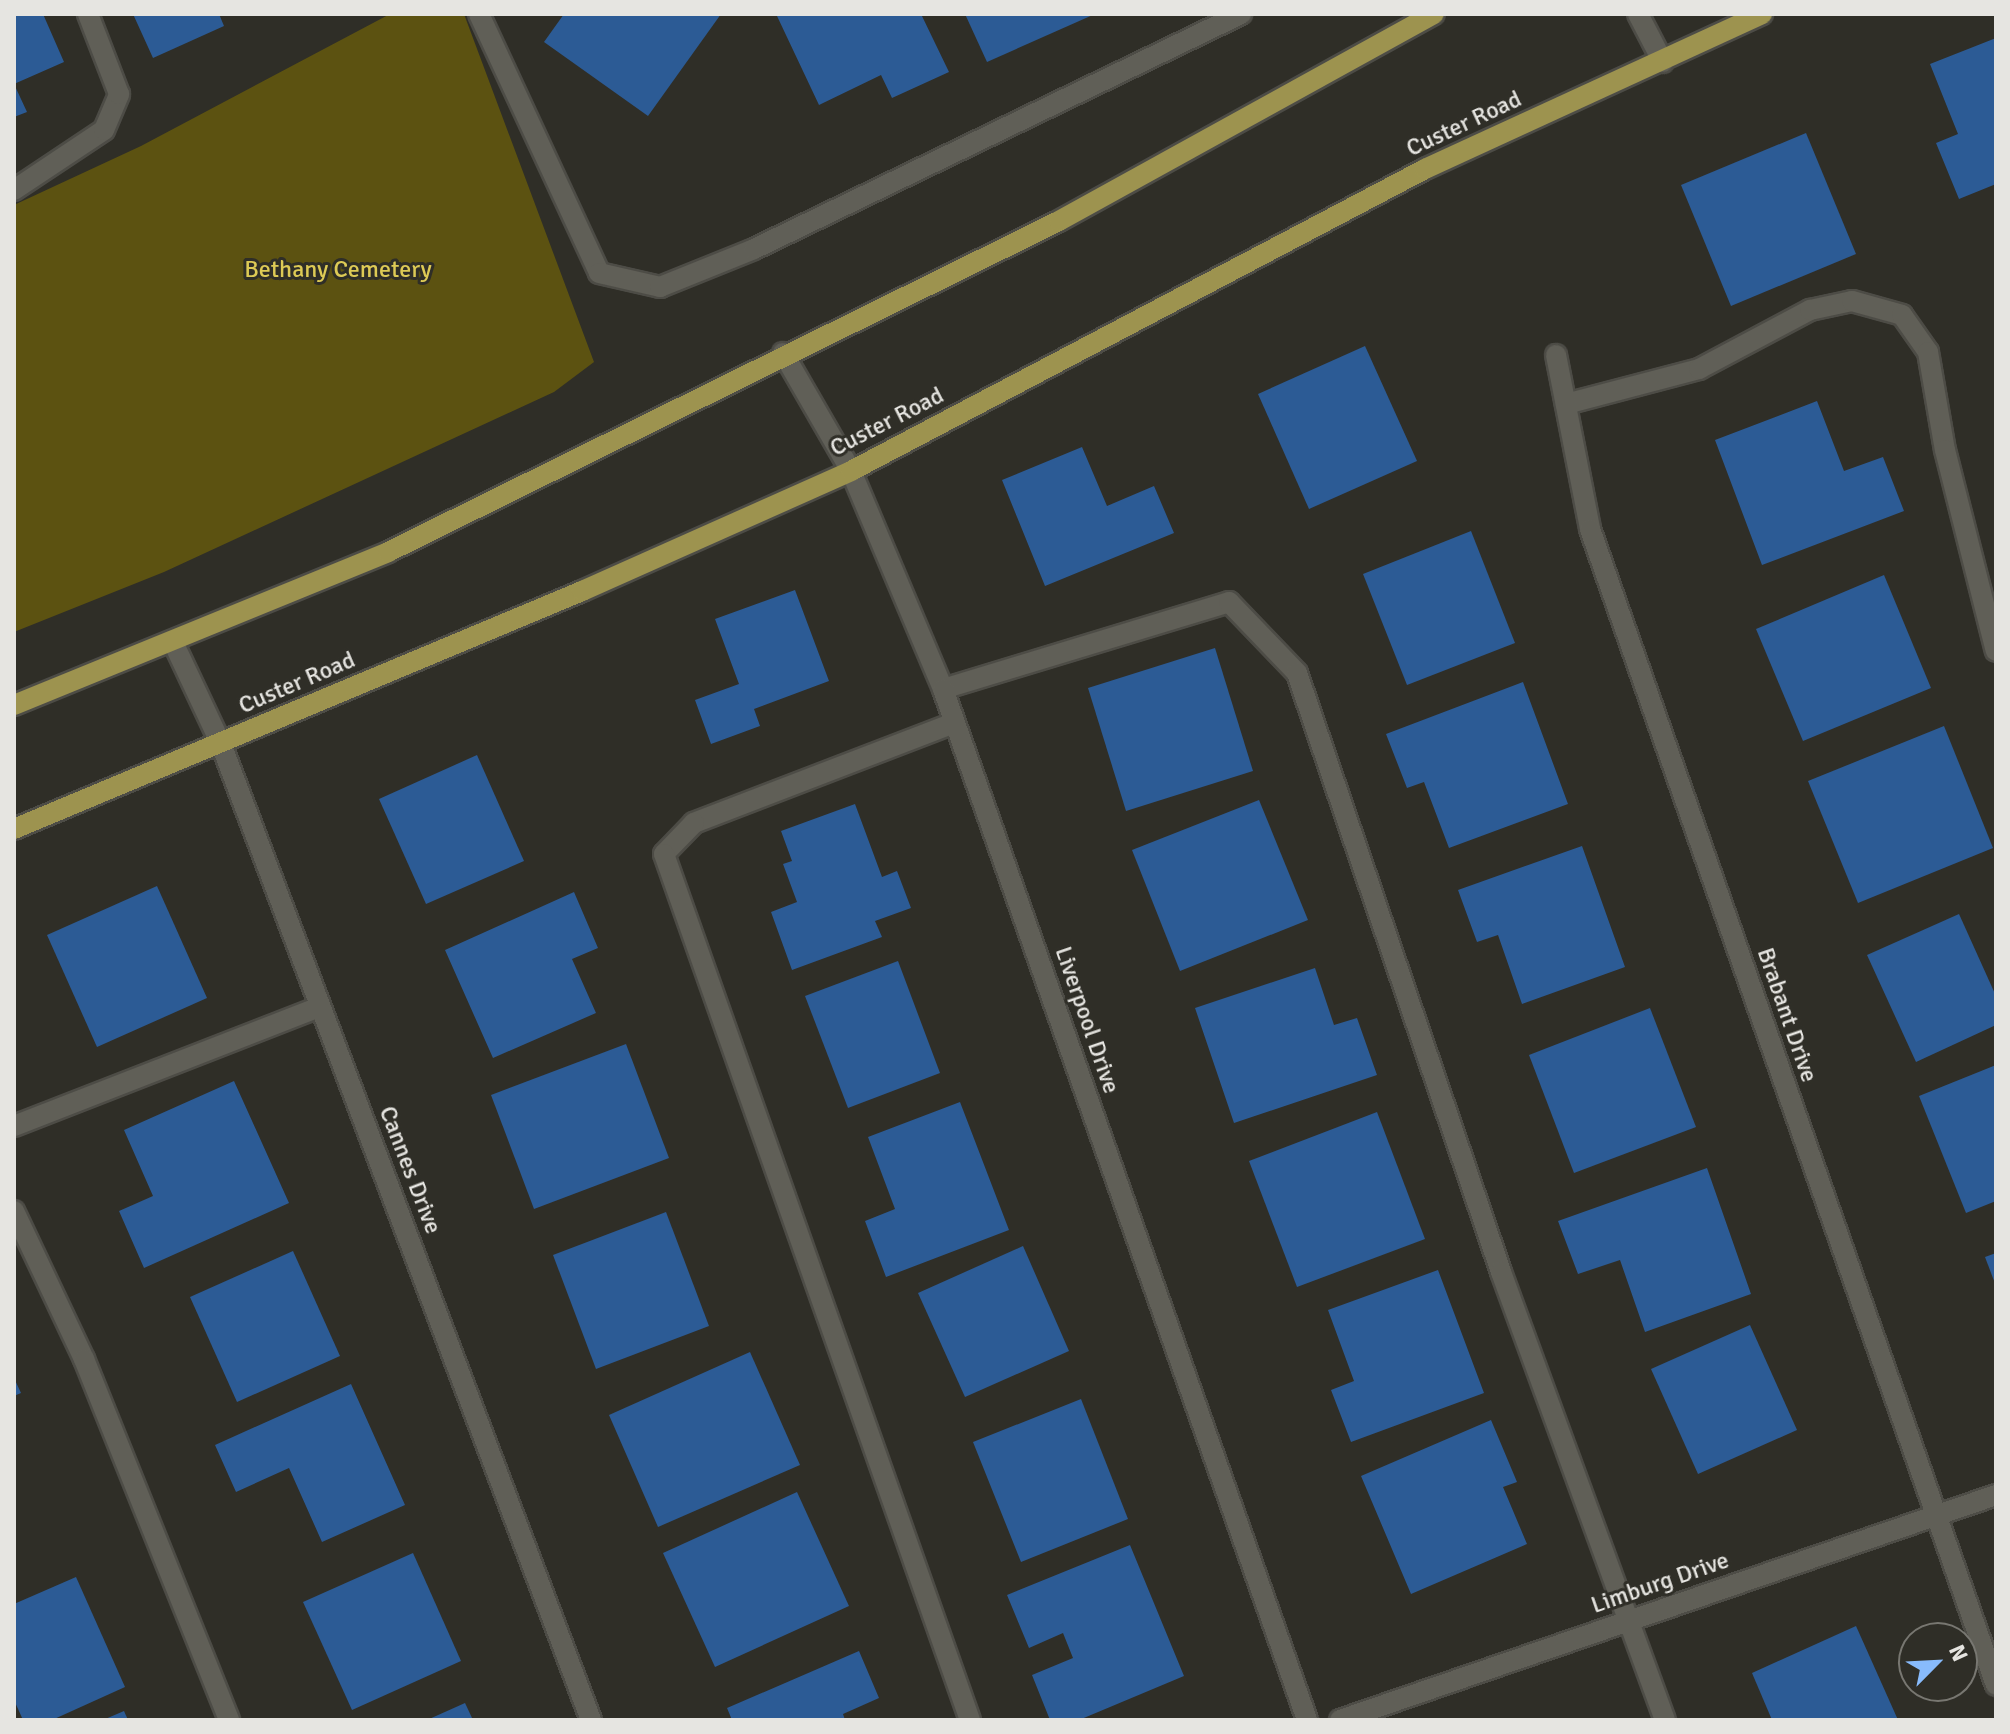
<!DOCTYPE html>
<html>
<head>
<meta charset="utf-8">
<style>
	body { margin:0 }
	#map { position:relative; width:2010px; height:1734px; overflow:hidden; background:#2f2e27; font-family:Signika,sans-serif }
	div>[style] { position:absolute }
	.green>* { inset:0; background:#5c5211 }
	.building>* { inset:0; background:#2c5b95 }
	.roads { filter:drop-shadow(2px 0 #4d4c46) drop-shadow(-2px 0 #4d4c46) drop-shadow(0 2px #4d4c46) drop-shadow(0 -2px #4d4c46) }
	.lane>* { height:20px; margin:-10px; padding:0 10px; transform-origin:10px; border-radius:10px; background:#605f57 }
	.street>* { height:20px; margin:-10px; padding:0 10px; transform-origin:10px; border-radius:10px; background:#605f57 }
	.secondary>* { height:20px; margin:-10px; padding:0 10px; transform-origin:10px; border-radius:10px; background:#605f57 }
	.primary>* { height:20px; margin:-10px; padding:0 10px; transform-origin:10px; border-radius:10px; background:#9d934f }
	span { translate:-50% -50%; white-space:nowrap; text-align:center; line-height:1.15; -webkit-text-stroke:6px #2f2e27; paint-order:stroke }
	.street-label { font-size:24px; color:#e6e5e1 }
	.park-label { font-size:24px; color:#ddca55 }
	.frame { position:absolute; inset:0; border:16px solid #e6e5e1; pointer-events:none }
	.north { position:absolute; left:1898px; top:1622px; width:80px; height:80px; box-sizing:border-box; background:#2f2e27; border:2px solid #787771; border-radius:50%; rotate:66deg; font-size:22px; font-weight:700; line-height:32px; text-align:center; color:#e6e5e1 }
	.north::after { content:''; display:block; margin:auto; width:28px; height:36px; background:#88bbfc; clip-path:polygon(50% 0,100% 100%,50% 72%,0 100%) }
</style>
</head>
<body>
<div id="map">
	<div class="green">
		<div style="clip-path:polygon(390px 14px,464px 14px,594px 362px,554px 392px,164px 572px,14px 632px,14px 205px,141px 146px)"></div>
	</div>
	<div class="building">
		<div style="clip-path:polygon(14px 14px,43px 14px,64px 62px,14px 84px,27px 112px,14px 117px)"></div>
		<div style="clip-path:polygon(133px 14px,219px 14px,224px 26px,153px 58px)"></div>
		<div style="clip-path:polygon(564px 14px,721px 14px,648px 116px,544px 42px)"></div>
		<div style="clip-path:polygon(782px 14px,921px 14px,949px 72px,892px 98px,881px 75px,819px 105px,777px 16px)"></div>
		<div style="clip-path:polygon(965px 14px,1095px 14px,987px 62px)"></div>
		<div style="clip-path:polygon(1996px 38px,1996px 184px,1959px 199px,1936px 143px,1958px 134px,1930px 64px)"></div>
		<div style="clip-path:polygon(1806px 133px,1856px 254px,1731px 306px,1681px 185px)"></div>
		<div style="clip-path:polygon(1365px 346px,1417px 461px,1309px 509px,1258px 394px)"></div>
		<div style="clip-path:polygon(1817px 401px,1844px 471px,1883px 457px,1904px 511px,1762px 565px,1715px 440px)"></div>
		<div style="clip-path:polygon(1082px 447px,1107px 506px,1154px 486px,1174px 533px,1045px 586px,1002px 480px)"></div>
		<div style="clip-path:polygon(1471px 531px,1515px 643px,1407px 685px,1363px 574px)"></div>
		<div style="clip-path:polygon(1884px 575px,1931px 688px,1803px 741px,1756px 629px)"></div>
		<div style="clip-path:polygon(795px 590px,829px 681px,754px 709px,760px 726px,711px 744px,695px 700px,739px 684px,715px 619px)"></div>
		<div style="clip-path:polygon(1215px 648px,1253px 771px,1126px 811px,1088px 688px)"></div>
		<div style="clip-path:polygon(1523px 682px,1568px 804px,1449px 848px,1424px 782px,1407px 788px,1386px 734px)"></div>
		<div style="clip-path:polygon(1944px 726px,1993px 848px,1858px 903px,1808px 781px)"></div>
		<div style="clip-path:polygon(477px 755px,524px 861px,426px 904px,379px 799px)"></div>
		<div style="clip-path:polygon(1259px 800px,1308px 920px,1180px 971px,1132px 850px)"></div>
		<div style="clip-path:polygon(855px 804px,882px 877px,897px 871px,911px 908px,875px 921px,882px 937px,792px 970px,771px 912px,797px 902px,783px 864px,792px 861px,781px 831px)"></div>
		<div style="clip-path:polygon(1582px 846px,1625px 967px,1522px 1004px,1498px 935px,1477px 942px,1458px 890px)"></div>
		<div style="clip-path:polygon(157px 886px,207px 998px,97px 1047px,47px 935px)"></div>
		<div style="clip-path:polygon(574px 892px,598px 948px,572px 959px,596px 1013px,493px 1058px,445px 950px)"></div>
		<div style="clip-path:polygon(1959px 914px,1996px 996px,1996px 1025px,1916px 1062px,1867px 955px)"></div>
		<div style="clip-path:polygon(898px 961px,940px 1073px,848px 1108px,805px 996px)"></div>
		<div style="clip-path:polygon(1315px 968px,1334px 1025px,1357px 1018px,1377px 1075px,1234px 1123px,1195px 1008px)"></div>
		<div style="clip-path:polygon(1650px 1008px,1696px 1127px,1574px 1173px,1529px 1055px)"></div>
		<div style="clip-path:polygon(626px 1044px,669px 1158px,534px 1209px,491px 1095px)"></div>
		<div style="clip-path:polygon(1996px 1065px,1996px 1201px,1966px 1213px,1919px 1096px)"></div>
		<div style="clip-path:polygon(234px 1081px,289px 1203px,144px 1268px,119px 1211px,153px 1196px,124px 1130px)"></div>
		<div style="clip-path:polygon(960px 1102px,1009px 1230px,886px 1277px,865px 1221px,895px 1209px,868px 1137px)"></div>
		<div style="clip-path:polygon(1377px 1112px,1425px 1239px,1297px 1287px,1249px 1161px)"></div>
		<div style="clip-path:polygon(1707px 1168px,1751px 1294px,1645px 1332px,1620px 1260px,1578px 1274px,1558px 1221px)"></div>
		<div style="clip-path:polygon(666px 1212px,709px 1326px,596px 1369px,553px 1255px)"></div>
		<div style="clip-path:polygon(1023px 1246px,1069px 1351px,965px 1397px,918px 1293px)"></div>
		<div style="clip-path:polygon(293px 1251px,340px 1356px,237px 1402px,190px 1297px)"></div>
		<div style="clip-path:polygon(1996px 1253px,1996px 1286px,1985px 1257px)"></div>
		<div style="clip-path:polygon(1438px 1270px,1484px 1393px,1351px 1442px,1331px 1390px,1354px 1381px,1328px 1310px)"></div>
		<div style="clip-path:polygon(1750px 1325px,1797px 1430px,1698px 1474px,1651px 1369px)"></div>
		<div style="clip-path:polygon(750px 1352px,800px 1465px,658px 1527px,609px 1415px)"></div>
		<div style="clip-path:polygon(14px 1378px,21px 1393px,14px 1396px)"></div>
		<div style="clip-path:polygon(351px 1384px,405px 1505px,322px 1542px,289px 1468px,236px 1492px,215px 1445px)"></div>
		<div style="clip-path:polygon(1081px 1399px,1128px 1519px,1021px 1562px,973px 1442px)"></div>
		<div style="clip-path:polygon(1491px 1420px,1517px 1482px,1503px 1487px,1527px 1544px,1411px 1594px,1361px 1476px)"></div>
		<div style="clip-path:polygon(797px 1492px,849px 1606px,715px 1667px,663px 1553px)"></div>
		<div style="clip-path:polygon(1130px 1545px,1184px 1676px,1079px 1720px,1050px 1720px,1032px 1675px,1073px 1658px,1063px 1633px,1029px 1648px,1007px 1595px)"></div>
		<div style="clip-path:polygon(413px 1553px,461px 1661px,352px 1710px,303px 1602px)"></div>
		<div style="clip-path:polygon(76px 1577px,125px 1687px,52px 1720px,23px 1720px,14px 1700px,14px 1604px)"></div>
		<div style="clip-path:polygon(1856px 1626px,1898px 1720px,1772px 1720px,1752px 1673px)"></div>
		<div style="clip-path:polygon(859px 1651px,879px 1698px,843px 1714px,845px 1720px,732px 1720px,727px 1708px)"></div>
		<div style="clip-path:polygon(465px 1703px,473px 1720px,427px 1720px)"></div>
		<div style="clip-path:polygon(124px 1711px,128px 1720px,103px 1720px)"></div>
	</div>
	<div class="roads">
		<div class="lane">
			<div style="left:479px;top:14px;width:285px;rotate:65.1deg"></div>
			<div style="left:599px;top:273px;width:63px;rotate:12.9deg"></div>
			<div style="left:660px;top:287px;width:101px;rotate:-22deg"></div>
			<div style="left:754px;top:249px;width:541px;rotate:-25.76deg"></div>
			<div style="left:14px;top:190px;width:108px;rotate:-33.7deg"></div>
			<div style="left:104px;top:130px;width:39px;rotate:-67deg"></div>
			<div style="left:119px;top:94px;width:86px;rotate:-111.2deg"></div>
			<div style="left:1566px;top:404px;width:138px;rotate:-14.7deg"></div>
			<div style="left:1699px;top:369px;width:126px;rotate:-28deg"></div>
			<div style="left:1810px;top:310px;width:43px;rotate:-12.1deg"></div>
			<div style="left:1852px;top:301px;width:52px;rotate:15.6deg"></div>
			<div style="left:1902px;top:315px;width:45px;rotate:54.9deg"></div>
			<div style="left:1928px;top:352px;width:99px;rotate:80.2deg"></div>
			<div style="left:1945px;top:450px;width:207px;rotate:75.8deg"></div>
			<div style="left:943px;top:689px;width:299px;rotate:-16.9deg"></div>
			<div style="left:1229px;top:602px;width:98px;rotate:46.2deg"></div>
			<div style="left:1297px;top:673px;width:633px;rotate:71.19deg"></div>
			<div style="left:1501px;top:1272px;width:477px;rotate:69.9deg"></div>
			<div style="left:954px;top:723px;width:279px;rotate:159deg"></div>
			<div style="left:694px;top:823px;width:43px;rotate:134.1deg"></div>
			<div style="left:664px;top:854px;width:918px;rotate:70.54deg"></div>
			<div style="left:14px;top:1126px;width:328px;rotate:-21.3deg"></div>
			<div style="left:14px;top:1211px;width:164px;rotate:64.7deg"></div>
			<div style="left:84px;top:1359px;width:389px;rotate:68.1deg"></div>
		</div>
		<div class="street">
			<div style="left:783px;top:353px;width:136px;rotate:60deg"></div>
			<div style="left:851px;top:471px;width:237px;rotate:67.1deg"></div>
			<div style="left:943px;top:689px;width:1093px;rotate:70.55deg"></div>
			<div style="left:1556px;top:355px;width:177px;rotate:78.9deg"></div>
			<div style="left:1590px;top:529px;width:1225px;rotate:70.65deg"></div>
			<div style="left:173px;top:642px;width:113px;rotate:64.8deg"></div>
			<div style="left:221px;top:744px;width:1044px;rotate:69.24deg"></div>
			<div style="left:1340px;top:1720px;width:694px;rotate:-18.93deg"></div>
		</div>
		<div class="secondary">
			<div style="left:1638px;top:14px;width:54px;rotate:62.5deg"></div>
		</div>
		<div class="primary">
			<div style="left:14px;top:705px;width:404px;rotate:-22.2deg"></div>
			<div style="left:388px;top:552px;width:748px;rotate:-26.26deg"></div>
			<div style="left:1059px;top:221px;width:428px;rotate:-28.9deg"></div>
			<div style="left:14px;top:829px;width:616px;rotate:-22.73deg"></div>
			<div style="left:582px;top:591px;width:295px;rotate:-24deg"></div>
			<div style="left:851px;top:471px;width:649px;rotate:-27.75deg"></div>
			<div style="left:1425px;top:169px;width:371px;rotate:-24.7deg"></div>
		</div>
	</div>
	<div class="street-label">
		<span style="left:1464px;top:124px;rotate:-25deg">Custer Road</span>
		<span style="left:887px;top:422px;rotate:-27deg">Custer Road</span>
		<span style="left:297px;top:683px;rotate:-23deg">Custer Road</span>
		<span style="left:1787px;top:1015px;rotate:71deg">Brabant Drive</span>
		<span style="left:1087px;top:1020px;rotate:71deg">Liverpool Drive</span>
		<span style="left:410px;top:1170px;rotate:69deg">Cannes Drive</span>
		<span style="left:1660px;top:1583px;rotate:-19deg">Limburg Drive</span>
	</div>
	<div class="park-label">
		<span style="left:338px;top:270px">Bethany Cemetery</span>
	</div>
	<div class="frame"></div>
	<div class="north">N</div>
</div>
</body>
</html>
